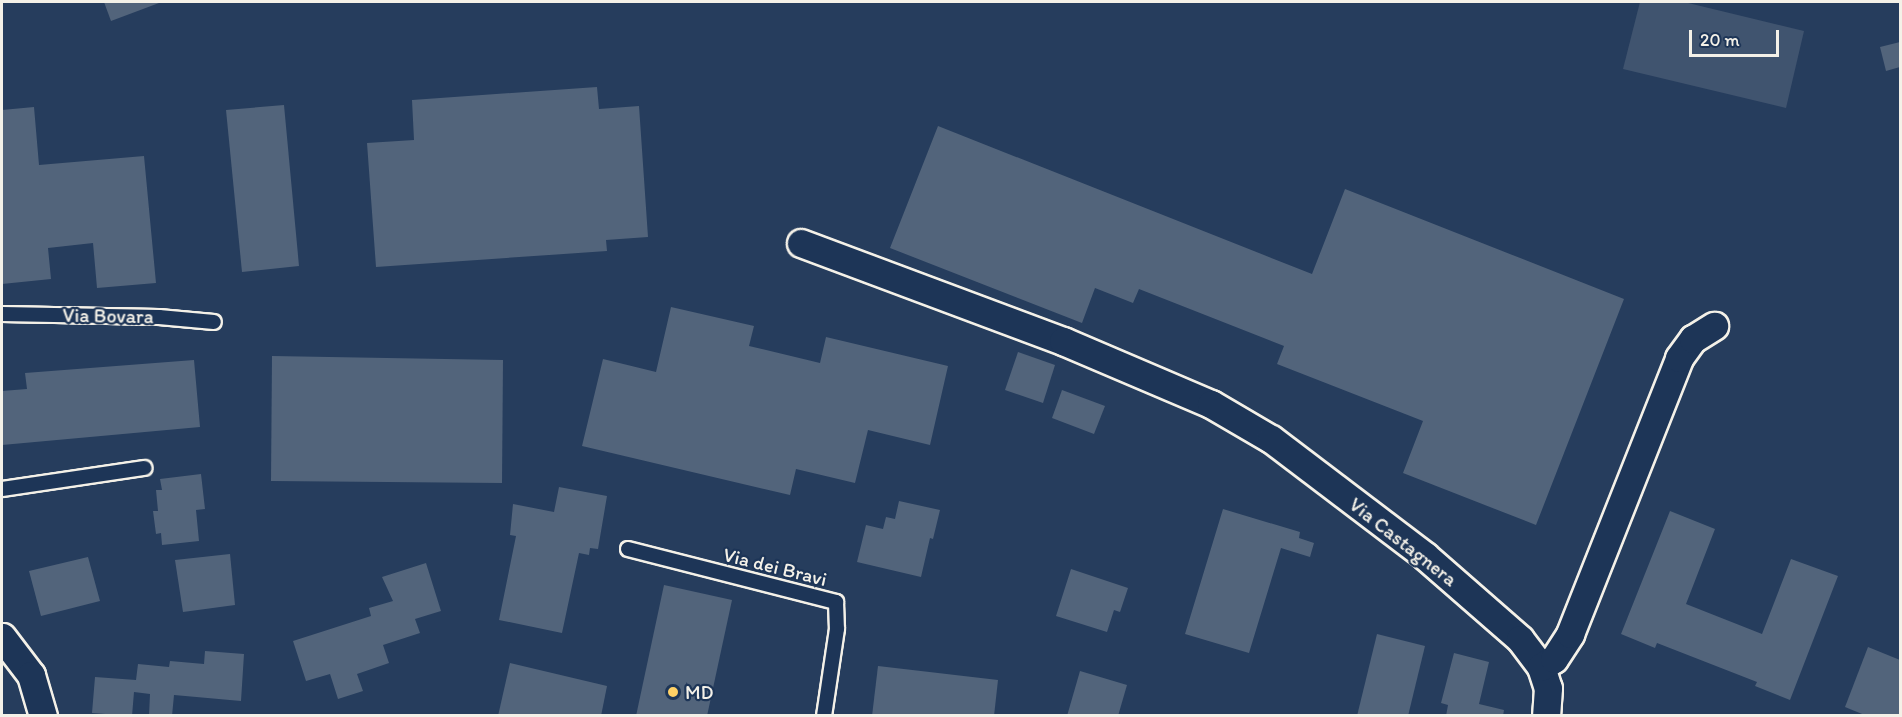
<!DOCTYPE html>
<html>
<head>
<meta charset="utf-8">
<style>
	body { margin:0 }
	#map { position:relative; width:1902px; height:717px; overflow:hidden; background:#263d5d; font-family:Itim,sans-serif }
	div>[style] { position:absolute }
	.green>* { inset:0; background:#40546f }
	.building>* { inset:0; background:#52647b }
	.roads { filter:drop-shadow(2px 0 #f4f1e8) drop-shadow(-2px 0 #f4f1e8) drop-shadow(0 2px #f4f1e8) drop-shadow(0 -2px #f4f1e8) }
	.service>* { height:14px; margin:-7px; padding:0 7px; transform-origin:7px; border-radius:7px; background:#1d3557 }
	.minor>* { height:27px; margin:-13.5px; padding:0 13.5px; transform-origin:13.5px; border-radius:13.5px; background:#1d3557 }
	.dots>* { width:16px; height:16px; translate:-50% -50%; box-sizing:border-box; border:3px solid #1d3557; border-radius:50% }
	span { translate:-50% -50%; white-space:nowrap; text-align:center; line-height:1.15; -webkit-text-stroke:4.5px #1d3557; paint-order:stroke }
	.street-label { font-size:20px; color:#f4f1e8 }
	.poi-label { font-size:20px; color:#f4f1e8 }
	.left { translate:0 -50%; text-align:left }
	.frame { position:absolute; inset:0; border:3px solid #f4f1e8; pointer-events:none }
	.scale { position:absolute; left:1689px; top:30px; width:90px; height:27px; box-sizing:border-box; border:3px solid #f4f1e8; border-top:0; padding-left:8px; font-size:18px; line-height:21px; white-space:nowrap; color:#f4f1e8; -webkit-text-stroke:4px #1d3557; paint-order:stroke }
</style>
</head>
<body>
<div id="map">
	<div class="green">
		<div style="clip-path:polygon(1640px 2px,1684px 2px,1804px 31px,1786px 108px,1623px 69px)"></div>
	</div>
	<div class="building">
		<div style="clip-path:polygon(104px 2px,158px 2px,159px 3px,111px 21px)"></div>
		<div style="clip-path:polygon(1900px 42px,1900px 67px,1886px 71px,1880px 47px)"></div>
		<div style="clip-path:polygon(597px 87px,599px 109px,639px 106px,648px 237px,606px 240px,607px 251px,376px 267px,367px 143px,414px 140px,412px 100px)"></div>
		<div style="clip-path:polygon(284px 105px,299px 266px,242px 272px,226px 110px)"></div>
		<div style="clip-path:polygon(34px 107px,39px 165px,144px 156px,156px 283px,97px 288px,93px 243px,48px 248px,51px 279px,2px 284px,2px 110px)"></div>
		<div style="clip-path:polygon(938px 126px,1312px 274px,1345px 189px,1624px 299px,1536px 525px,1403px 473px,1423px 421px,1277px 364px,1284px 346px,1139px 289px,1133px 303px,1095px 288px,1082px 323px,890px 248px)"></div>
		<div style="clip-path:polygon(671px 307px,754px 326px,749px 346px,820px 363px,826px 337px,948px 366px,930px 445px,868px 430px,855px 483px,796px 469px,790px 495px,582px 446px,603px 359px,656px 372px)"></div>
		<div style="clip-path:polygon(1018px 352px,1055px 365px,1043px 403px,1005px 390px)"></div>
		<div style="clip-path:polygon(272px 356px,503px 360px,502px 483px,271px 481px)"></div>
		<div style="clip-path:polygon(194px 360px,200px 427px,2px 445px,2px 391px,27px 389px,25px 373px)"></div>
		<div style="clip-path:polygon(1062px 390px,1105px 406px,1094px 434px,1052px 418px)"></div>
		<div style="clip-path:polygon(201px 474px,205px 509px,196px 510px,199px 541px,162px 545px,161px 533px,156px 534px,153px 511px,158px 511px,156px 490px,162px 490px,160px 479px)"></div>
		<div style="clip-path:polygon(559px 487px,607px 496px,598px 549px,590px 548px,589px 555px,579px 553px,562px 633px,499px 620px,516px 536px,510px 535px,513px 504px,554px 512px)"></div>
		<div style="clip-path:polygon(899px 501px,940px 510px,933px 539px,930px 538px,921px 577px,857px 562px,866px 525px,883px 529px,886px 517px,895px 519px)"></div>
		<div style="clip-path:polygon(1223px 509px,1300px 532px,1299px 538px,1314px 543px,1310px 557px,1281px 548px,1249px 653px,1185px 634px)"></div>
		<div style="clip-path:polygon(1670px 511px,1715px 529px,1686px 604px,1762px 634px,1791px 559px,1838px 576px,1790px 700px,1755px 686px,1757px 682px,1657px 643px,1655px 648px,1621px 634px)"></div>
		<div style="clip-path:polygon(230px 554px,235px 605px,183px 612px,175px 560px)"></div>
		<div style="clip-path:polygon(88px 557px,100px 601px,41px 616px,29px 571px)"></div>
		<div style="clip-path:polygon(426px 563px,441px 611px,415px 619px,420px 633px,383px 645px,389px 663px,357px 674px,363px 691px,338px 699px,330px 674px,306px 681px,293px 641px,371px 616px,369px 608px,393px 601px,382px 577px)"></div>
		<div style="clip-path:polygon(1071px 569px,1128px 588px,1120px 612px,1114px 610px,1107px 632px,1056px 616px)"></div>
		<div style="clip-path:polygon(664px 585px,732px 600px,707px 716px,636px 716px)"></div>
		<div style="clip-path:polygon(1377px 634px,1425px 646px,1408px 716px,1357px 716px)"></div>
		<div style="clip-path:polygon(1868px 647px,1900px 660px,1900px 716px,1867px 716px,1845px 707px)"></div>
		<div style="clip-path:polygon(205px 651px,244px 654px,241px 701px,174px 695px,172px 716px,149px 716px,150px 694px,134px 692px,132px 716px,92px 713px,95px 677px,136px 680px,138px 664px,169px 667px,170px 661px,204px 664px)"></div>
		<div style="clip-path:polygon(1454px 653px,1489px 662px,1479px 704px,1504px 710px,1503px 716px,1446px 716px,1448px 705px,1441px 703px)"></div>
		<div style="clip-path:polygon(510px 663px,607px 686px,601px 716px,498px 716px)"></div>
		<div style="clip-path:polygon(878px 666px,998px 680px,994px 716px,872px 716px)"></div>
		<div style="clip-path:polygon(1080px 671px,1127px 685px,1118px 716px,1067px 716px)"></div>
	</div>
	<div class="roads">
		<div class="service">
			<div style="left:2px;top:314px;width:157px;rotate:1.1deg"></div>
			<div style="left:159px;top:317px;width:55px;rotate:5.2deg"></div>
			<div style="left:2px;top:489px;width:144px;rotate:-8.4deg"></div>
			<div style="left:628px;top:549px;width:215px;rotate:14.3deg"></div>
			<div style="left:836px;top:602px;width:27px;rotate:88deg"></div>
			<div style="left:837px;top:629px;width:88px;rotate:98.5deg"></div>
		</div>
		<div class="minor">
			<div style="left:801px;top:243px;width:280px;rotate:20.5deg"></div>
			<div style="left:1063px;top:341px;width:161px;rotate:23.1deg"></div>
			<div style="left:1211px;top:404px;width:69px;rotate:30.3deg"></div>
			<div style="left:1271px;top:439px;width:193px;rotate:37.2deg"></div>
			<div style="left:1425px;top:556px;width:126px;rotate:41.1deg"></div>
			<div style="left:1520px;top:639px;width:35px;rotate:53deg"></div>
			<div style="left:1541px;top:667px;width:22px;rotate:72deg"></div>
			<div style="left:1548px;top:688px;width:28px;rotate:94deg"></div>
			<div style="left:2px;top:637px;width:48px;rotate:52.7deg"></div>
			<div style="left:31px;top:675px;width:43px;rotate:73.7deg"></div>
			<div style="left:1541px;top:667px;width:15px;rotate:-32deg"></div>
			<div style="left:1554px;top:659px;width:30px;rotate:-57deg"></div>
			<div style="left:1570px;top:634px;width:297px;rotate:-68.4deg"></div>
			<div style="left:1679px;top:358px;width:24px;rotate:-54deg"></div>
			<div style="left:1693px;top:339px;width:25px;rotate:-32deg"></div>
		</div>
	</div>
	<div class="dots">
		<div style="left:673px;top:692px;background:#ffd166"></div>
	</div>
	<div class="street-label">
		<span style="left:108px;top:316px;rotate:1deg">Via Bovara</span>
		<span style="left:1403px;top:542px;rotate:38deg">Via Castagnera</span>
		<span style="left:775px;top:567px;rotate:14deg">Via dei Bravi</span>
	</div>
	<div class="poi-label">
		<span class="left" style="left:685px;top:692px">MD</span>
	</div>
	<div class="frame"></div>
	<div class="scale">20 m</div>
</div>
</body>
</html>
